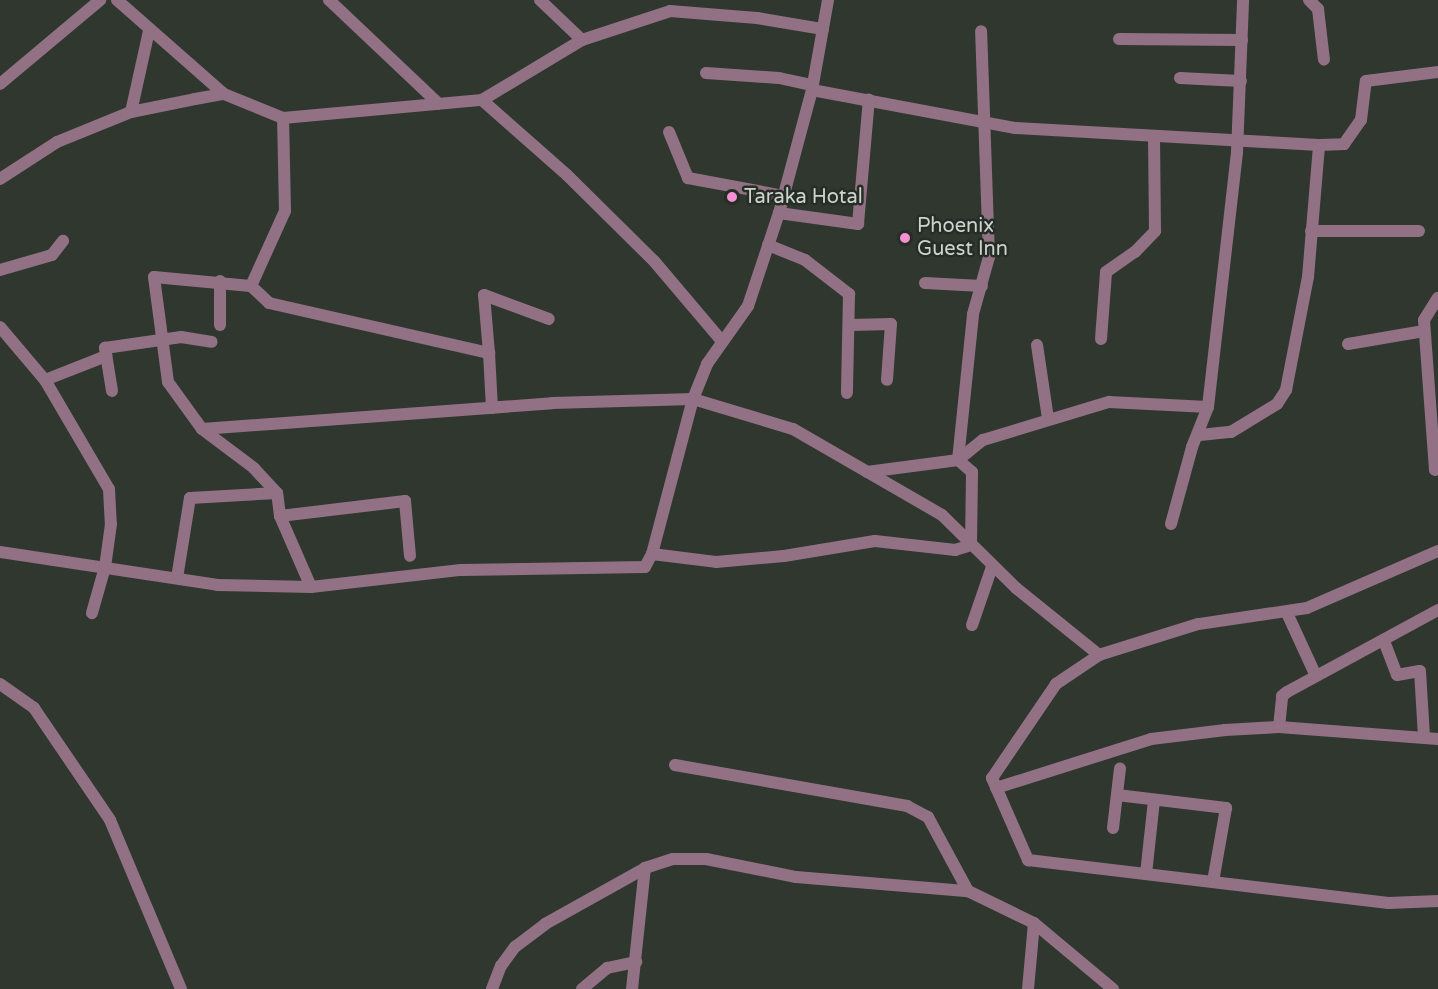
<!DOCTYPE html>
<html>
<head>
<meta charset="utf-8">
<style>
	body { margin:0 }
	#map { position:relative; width:1438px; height:989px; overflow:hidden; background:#2f372f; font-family:"Varela Round",sans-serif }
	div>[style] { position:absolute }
	.street>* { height:12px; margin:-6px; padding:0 6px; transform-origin:6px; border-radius:6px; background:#927185 }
	.dots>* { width:16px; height:16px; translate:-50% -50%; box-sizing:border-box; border:3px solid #252d26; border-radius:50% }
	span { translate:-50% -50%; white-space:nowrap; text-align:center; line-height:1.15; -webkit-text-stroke:5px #252d26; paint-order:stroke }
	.poi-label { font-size:20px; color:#ced3ce }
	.left { translate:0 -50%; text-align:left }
</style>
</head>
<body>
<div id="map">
	<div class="street">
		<div style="left:117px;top:0;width:142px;rotate:41.3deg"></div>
		<div style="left:329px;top:0;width:151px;rotate:43.4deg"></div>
		<div style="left:540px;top:0;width:58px;rotate:43.6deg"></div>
		<div style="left:1309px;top:0;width:13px;rotate:45deg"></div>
		<div style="left:1318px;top:9px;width:51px;rotate:83.3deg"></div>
		<div style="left:1119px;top:39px;width:123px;rotate:0.5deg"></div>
		<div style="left:706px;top:73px;width:73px;rotate:3.9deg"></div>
		<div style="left:779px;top:78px;width:35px;rotate:12deg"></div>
		<div style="left:1180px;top:78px;width:61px;rotate:2.8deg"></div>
		<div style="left:0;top:84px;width:131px;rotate:-40deg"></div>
		<div style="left:812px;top:90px;width:207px;rotate:10.6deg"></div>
		<div style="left:1015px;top:128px;width:304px;rotate:3.2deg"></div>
		<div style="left:1319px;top:145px;width:25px;rotate:-2deg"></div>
		<div style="left:1344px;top:144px;width:29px;rotate:-55deg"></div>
		<div style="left:1361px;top:120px;width:39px;rotate:-83deg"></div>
		<div style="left:1366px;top:81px;width:73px;rotate:-7.1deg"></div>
		<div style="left:482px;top:100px;width:113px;rotate:41.4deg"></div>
		<div style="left:567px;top:175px;width:122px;rotate:44.7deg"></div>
		<div style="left:654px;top:261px;width:104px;rotate:49.7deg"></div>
		<div style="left:131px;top:112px;width:83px;rotate:-77.5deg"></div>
		<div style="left:669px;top:132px;width:50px;rotate:67.6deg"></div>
		<div style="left:688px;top:178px;width:98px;rotate:10.6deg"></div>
		<div style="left:0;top:179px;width:68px;rotate:-33deg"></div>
		<div style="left:57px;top:142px;width:80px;rotate:-22.1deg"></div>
		<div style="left:131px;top:112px;width:65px;rotate:-11.5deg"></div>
		<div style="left:195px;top:99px;width:29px;rotate:-10deg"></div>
		<div style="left:224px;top:94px;width:64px;rotate:22.1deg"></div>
		<div style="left:283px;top:118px;width:200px;rotate:-5.2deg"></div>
		<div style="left:482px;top:100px;width:117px;rotate:-31deg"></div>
		<div style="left:582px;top:40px;width:93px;rotate:-18.2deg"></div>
		<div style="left:670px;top:11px;width:87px;rotate:4.6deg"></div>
		<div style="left:757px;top:18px;width:67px;rotate:9.5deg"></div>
		<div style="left:779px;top:213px;width:80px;rotate:7.9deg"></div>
		<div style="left:858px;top:224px;width:125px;rotate:-85deg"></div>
		<div style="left:1311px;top:231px;width:108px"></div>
		<div style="left:768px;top:245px;width:40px;rotate:22deg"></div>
		<div style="left:805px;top:260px;width:56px;rotate:37.7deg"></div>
		<div style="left:849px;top:294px;width:99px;rotate:91.2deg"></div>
		<div style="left:0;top:270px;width:54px;rotate:-16.1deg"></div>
		<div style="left:52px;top:255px;width:18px;rotate:-52deg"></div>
		<div style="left:220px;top:281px;width:44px;rotate:90deg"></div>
		<div style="left:925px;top:283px;width:57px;rotate:3deg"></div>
		<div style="left:251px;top:286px;width:82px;rotate:-65.6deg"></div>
		<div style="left:285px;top:211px;width:93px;rotate:-91.2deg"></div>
		<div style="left:851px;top:325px;width:40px;rotate:-1.4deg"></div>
		<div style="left:891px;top:324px;width:56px;rotate:94.1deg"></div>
		<div style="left:0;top:327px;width:70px;rotate:49.7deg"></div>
		<div style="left:45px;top:380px;width:126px;rotate:59.6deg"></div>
		<div style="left:109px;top:489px;width:35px;rotate:87deg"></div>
		<div style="left:111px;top:524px;width:43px;rotate:97.9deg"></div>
		<div style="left:105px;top:567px;width:48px;rotate:105.8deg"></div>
		<div style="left:1101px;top:339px;width:67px;rotate:-85.7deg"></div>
		<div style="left:1106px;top:272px;width:35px;rotate:-35deg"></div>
		<div style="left:1135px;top:252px;width:29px;rotate:-46deg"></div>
		<div style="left:1155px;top:231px;width:95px;rotate:-90.6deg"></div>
		<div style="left:1348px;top:344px;width:77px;rotate:-9.7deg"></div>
		<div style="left:1037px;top:345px;width:75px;rotate:81.5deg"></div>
		<div style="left:489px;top:353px;width:58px;rotate:-94.9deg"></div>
		<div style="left:484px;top:295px;width:69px;rotate:20.3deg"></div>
		<div style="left:45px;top:380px;width:66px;rotate:-21.5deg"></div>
		<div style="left:112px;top:391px;width:44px;rotate:-99.2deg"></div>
		<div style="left:105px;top:348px;width:77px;rotate:-8.2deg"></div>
		<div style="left:181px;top:337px;width:31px;rotate:9deg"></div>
		<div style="left:202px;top:429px;width:351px;rotate:-4.2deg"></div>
		<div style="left:552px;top:403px;width:141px;rotate:-1.6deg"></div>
		<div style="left:693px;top:399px;width:104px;rotate:16.7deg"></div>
		<div style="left:793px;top:429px;width:172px;rotate:30deg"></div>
		<div style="left:942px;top:515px;width:104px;rotate:44.6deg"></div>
		<div style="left:1016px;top:588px;width:107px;rotate:38.9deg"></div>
		<div style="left:1200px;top:435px;width:31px;rotate:-6deg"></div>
		<div style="left:1231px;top:432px;width:54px;rotate:-31.3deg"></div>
		<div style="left:1277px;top:404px;width:17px;rotate:-57deg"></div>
		<div style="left:1286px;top:390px;width:115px;rotate:-79deg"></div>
		<div style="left:1308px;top:277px;width:132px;rotate:-85.2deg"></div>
		<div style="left:1435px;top:470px;width:150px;rotate:-94.2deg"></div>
		<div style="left:1424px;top:320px;width:26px;rotate:-58deg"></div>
		<div style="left:867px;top:472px;width:92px;rotate:-7.5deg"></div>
		<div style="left:958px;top:460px;width:32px;rotate:-39deg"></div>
		<div style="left:983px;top:440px;width:132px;rotate:-16.8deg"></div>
		<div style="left:1109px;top:402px;width:99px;rotate:2.9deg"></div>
		<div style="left:280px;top:516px;width:126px;rotate:-6.8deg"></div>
		<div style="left:405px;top:501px;width:55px;rotate:84.8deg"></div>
		<div style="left:1171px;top:524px;width:80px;rotate:-74.7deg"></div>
		<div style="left:1192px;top:447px;width:43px;rotate:-68.2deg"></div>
		<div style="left:1208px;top:407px;width:257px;rotate:-83.5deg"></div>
		<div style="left:1237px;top:152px;width:152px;rotate:-87.7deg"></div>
		<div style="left:1438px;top:551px;width:143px;rotate:156.5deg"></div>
		<div style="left:1307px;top:608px;width:110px;rotate:171.6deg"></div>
		<div style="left:1198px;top:624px;width:104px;rotate:162.6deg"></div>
		<div style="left:1099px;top:655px;width:52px;rotate:146deg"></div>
		<div style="left:1056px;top:684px;width:114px;rotate:124.2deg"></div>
		<div style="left:992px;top:778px;width:90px;rotate:66.3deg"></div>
		<div style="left:1028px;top:860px;width:363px;rotate:6.8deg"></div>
		<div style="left:1388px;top:903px;width:50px;rotate:-2.3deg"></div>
		<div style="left:0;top:552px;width:220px;rotate:8.6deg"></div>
		<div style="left:218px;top:585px;width:93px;rotate:1.2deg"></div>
		<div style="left:311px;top:587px;width:151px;rotate:-6.5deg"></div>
		<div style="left:461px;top:570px;width:184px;rotate:-0.9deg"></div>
		<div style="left:645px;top:567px;width:15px;rotate:-62deg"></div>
		<div style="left:652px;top:554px;width:160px;rotate:-75.2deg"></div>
		<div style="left:693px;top:399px;width:38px;rotate:-68deg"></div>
		<div style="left:707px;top:364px;width:71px;rotate:-54.7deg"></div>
		<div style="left:748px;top:306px;width:98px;rotate:-71.6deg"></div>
		<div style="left:779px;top:213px;width:127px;rotate:-75deg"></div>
		<div style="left:812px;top:90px;width:91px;rotate:-79.9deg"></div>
		<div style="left:652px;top:554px;width:64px;rotate:7.1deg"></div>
		<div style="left:716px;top:562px;width:68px;rotate:-5deg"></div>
		<div style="left:784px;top:556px;width:92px;rotate:-9.4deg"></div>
		<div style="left:875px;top:541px;width:81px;rotate:6.4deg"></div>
		<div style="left:955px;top:550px;width:17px;rotate:-17deg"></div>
		<div style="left:971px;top:545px;width:73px;rotate:-89.2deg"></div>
		<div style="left:972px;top:472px;width:18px;rotate:-139deg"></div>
		<div style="left:958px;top:460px;width:147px;rotate:-84.1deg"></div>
		<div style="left:973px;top:314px;width:59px;rotate:-74.3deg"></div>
		<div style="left:989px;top:257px;width:226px;rotate:-92deg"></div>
		<div style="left:177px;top:578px;width:81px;rotate:-80.8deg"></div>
		<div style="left:190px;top:498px;width:87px;rotate:-3.3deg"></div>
		<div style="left:311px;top:587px;width:77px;rotate:-113.6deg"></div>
		<div style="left:280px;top:516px;width:23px;rotate:-97deg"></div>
		<div style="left:277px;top:493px;width:34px;rotate:-133deg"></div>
		<div style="left:254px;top:468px;width:65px;rotate:-143.1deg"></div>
		<div style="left:202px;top:429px;width:58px;rotate:-125.9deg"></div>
		<div style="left:168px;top:382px;width:106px;rotate:-97.6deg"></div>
		<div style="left:154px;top:277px;width:97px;rotate:5.3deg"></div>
		<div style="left:251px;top:286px;width:25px;rotate:43deg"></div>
		<div style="left:269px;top:303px;width:226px;rotate:12.8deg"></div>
		<div style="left:489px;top:353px;width:55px;rotate:86.9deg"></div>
		<div style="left:1287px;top:613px;width:67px;rotate:65.3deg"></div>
		<div style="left:972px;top:625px;width:61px;rotate:-71deg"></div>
		<div style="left:1384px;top:641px;width:36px;rotate:69deg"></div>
		<div style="left:1397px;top:675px;width:23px;rotate:-10deg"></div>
		<div style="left:1420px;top:671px;width:66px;rotate:86.5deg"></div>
		<div style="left:0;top:684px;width:42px;rotate:35.2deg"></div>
		<div style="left:34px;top:708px;width:135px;rotate:55.8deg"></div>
		<div style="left:110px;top:820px;width:183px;rotate:67.2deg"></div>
		<div style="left:1279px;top:727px;width:31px;rotate:-84deg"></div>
		<div style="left:1282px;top:696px;width:6px;rotate:-39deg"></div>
		<div style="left:1287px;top:692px;width:172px;rotate:-28.5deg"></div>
		<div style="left:675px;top:765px;width:236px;rotate:10deg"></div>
		<div style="left:907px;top:806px;width:24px;rotate:28deg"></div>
		<div style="left:928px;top:817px;width:84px;rotate:61.6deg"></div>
		<div style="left:968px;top:891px;width:73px;rotate:25.9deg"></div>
		<div style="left:1034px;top:923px;width:66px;rotate:95.2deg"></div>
		<div style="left:996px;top:788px;width:163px;rotate:-17.5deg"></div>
		<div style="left:1151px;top:739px;width:75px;rotate:-6.9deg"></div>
		<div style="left:1225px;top:730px;width:54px;rotate:-3.2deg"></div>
		<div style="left:1279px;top:727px;width:159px;rotate:4.3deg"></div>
		<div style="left:1117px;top:795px;width:110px;rotate:6.8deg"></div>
		<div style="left:1226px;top:808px;width:75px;rotate:100deg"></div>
		<div style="left:1113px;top:828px;width:60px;rotate:-83.3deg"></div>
		<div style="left:1146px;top:874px;width:74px;rotate:-83.8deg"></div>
		<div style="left:1034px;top:923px;width:103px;rotate:39.9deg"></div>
		<div style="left:492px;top:989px;width:25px;rotate:-69deg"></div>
		<div style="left:501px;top:966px;width:24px;rotate:-54deg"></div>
		<div style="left:515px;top:947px;width:38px;rotate:-37deg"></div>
		<div style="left:545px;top:924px;width:115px;rotate:-29.2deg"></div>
		<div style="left:645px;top:868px;width:29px;rotate:-18deg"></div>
		<div style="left:673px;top:859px;width:33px"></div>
		<div style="left:706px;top:859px;width:92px;rotate:11.3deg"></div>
		<div style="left:796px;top:877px;width:173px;rotate:4.7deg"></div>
		<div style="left:582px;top:989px;width:33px;rotate:-40deg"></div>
		<div style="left:607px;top:968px;width:30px;rotate:-12deg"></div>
		<div style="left:632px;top:989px;width:122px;rotate:-83.9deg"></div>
	</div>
	<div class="dots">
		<div style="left:732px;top:197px;background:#f591d2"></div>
		<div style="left:905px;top:238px;background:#f591d2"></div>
	</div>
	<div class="poi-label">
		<span class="left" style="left:744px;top:197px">Taraka Hotal</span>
		<span class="left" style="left:917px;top:238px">Phoenix<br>Guest Inn</span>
	</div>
</div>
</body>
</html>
